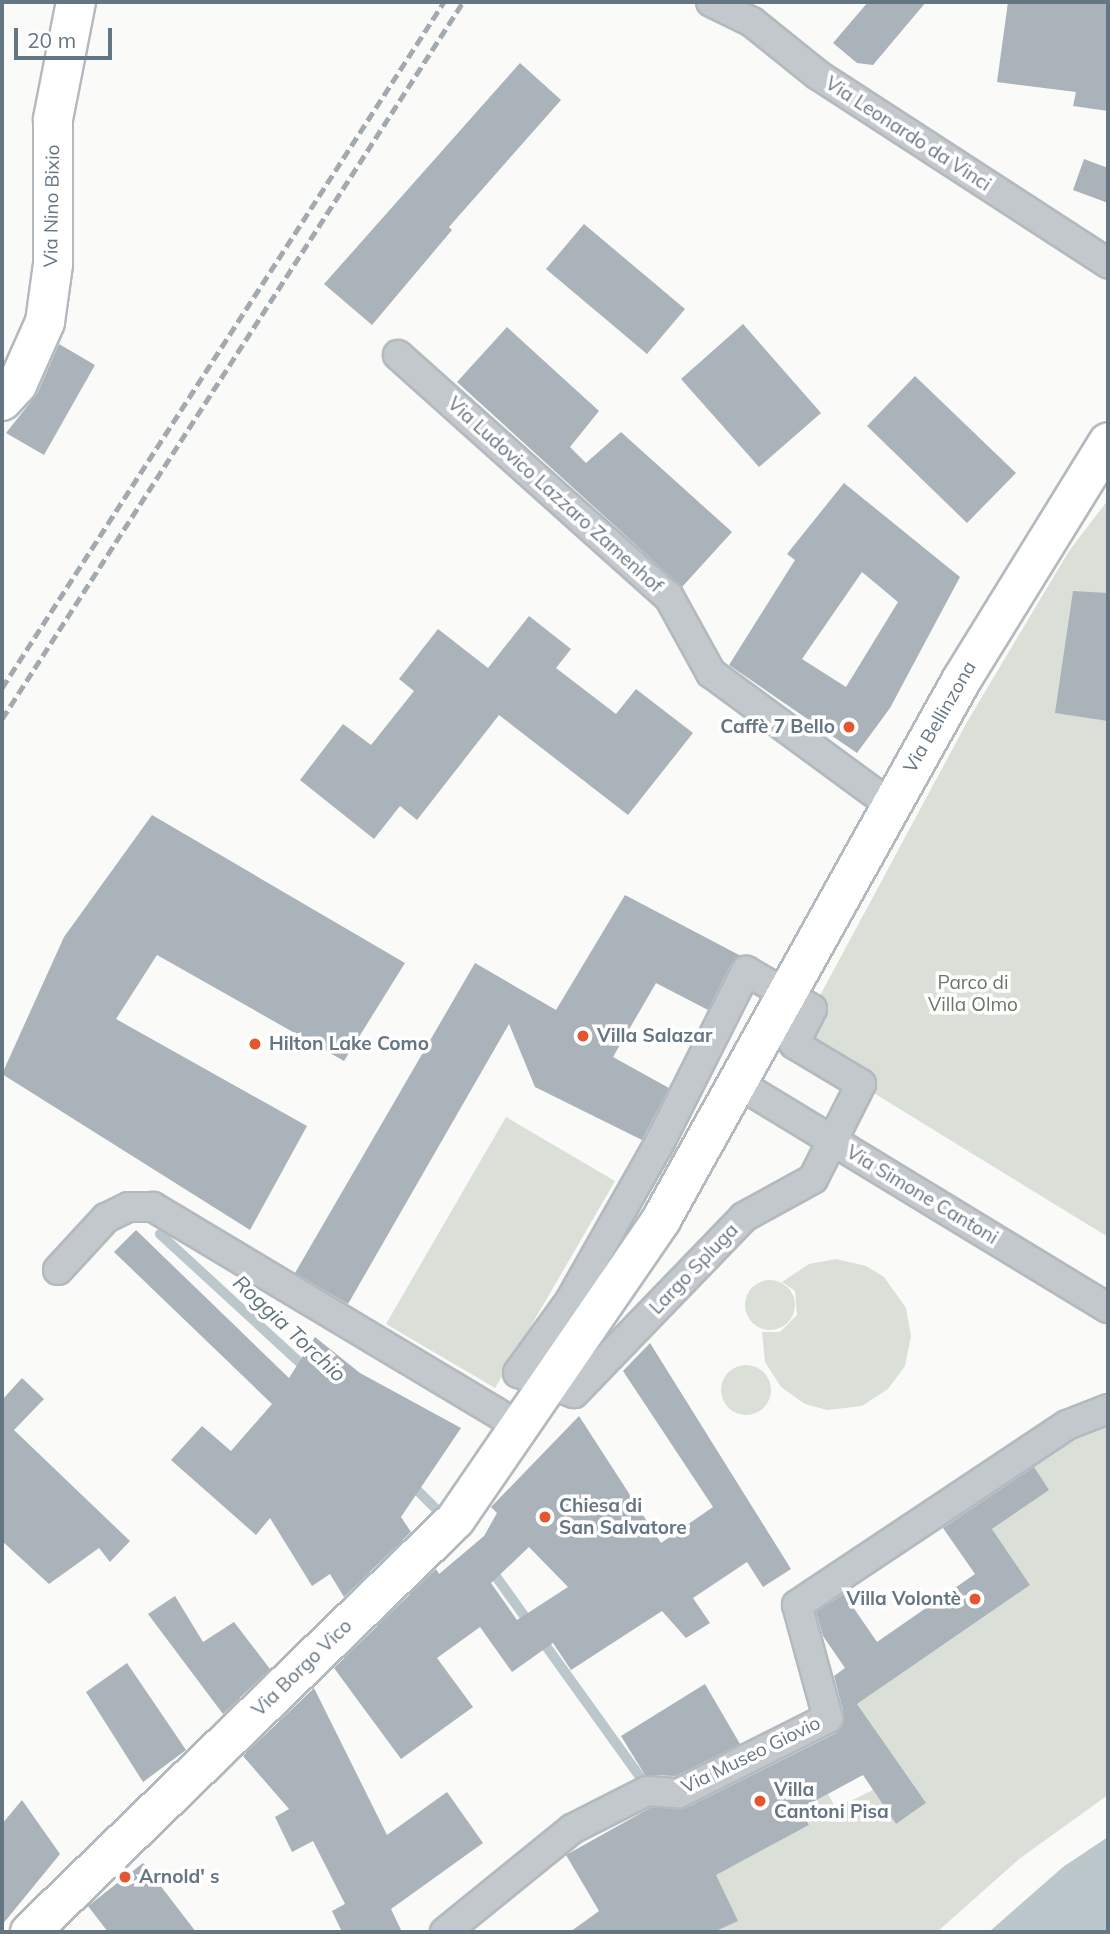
<!DOCTYPE html>
<html>
<head>
<meta charset="utf-8">
<style>
	body { margin:0 }
	#map { position:relative; width:1110px; height:1934px; overflow:hidden; background:#fafaf8; font-family:Mulish,sans-serif }
	div>[style] { position:absolute }
	.green>* { inset:0; background:#dadfd7 }
	.round { border-radius:50% }
	.water>* { inset:0; background:#bbc7cb }
	.stream>* { height:10px; margin:-5px; padding:0 5px; transform-origin:5px; border-radius:5px; background:#bbc7cb }
	.building>* { inset:0; background:#aab3b9 }
	.roads { filter:drop-shadow(2px 0 #b3babf) drop-shadow(-2px 0 #b3babf) drop-shadow(0 2px #b3babf) drop-shadow(0 -2px #b3babf) }
	.street>* { height:28px; margin:-14px; padding:0 14px; transform-origin:14px; border-radius:14px; background:#c3c8cc }
	.secondary>* { height:38px; margin:-19px; padding:0 19px; transform-origin:19px; border-radius:19px; background:#fff }
	.primary>* { height:38px; margin:-19px; padding:0 19px; transform-origin:19px; border-radius:19px; background:#fff }
	.rail>* { height:5px; margin-top:-2.5px; transform-origin:0; background:repeating-linear-gradient(90deg,#a2aab0 0 10px,transparent 0 15px) }
	.dots>* { width:19px; height:19px; translate:-50% -50%; box-sizing:border-box; border:4px solid #fff; border-radius:50% }
	span { translate:-50% -50%; white-space:nowrap; text-align:center; line-height:1.15; -webkit-text-stroke:7px #fff; paint-order:stroke }
	.street-label { font-size:19px; color:#657683 }
	.poi-label { font-size:19px; color:#657683; font-weight:700 }
	.right { translate:-100% -50%; text-align:right }
	.left { translate:0 -50%; text-align:left }
	.park-label { font-size:19px; color:#687a64 }
	.water-label { font-size:21px; color:#60757c; font-style:italic }
	.frame { position:absolute; inset:0; border:4px solid #657683; pointer-events:none }
	.scale { position:absolute; left:14px; top:28px; width:98px; height:32px; box-sizing:border-box; border:4px solid #657683; border-top:0; padding-left:9px; font-size:21px; line-height:24px; white-space:nowrap; color:#657683; -webkit-text-stroke:5px #fff; paint-order:stroke }
</style>
</head>
<body>
<div id="map">
	<div class="green">
		<div style="clip-path:polygon(1108px 500px,1108px 1237px,794px 1044px,967px 722px,1069px 551px)"></div>
		<div style="clip-path:polygon(506px 1117px,615px 1181px,495px 1388px,386px 1324px)"></div>
		<div style="clip-path:polygon(836px 1259px,866px 1266px,884px 1277px,906px 1308px,911px 1336px,905px 1366px,888px 1389px,862px 1406px,827px 1410px,805px 1404px,781px 1387px,765px 1362px,762px 1332px,780px 1332px,797px 1315px,795px 1291px,782px 1282px,809px 1264px)"></div>
		<div class="round" style="left:745px;top:1280px;width:50px;height:50px"></div>
		<div class="round" style="left:721px;top:1365px;width:50px;height:50px"></div>
		<div style="clip-path:polygon(1108px 1419px,1108px 1795px,1019px 1859px,937px 1932px,714px 1932px,737px 1921px,708px 1860px,731px 1867px,809px 1825px,800px 1809px,828px 1794px,836px 1808px,873px 1790px,896px 1824px,925px 1804px,857px 1704px,1030px 1585px,992px 1529px,1048px 1490px,1030px 1463px,1075px 1433px)"></div>
	</div>
	<div class="water">
		<div style="clip-path:polygon(1108px 1837px,1108px 1932px,989px 1932px,1063px 1867px)"></div>
	</div>
	<div class="stream">
		<div style="left:160px;top:1234px;width:202px;rotate:42.6deg"></div>
		<div style="left:410px;top:1483px;width:45px;rotate:45deg"></div>
		<div style="left:490px;top:1568px;width:69px;rotate:54.5deg"></div>
		<div style="left:541px;top:1639px;width:180px;rotate:54.3deg"></div>
	</div>
	<div class="building">
		<div style="clip-path:polygon(868px 2px,926px 2px,873px 65px,857px 63px,833px 43px)"></div>
		<div style="clip-path:polygon(1008px 2px,1108px 2px,1108px 111px,1073px 106px,1076px 92px,997px 82px)"></div>
		<div style="clip-path:polygon(520px 63px,561px 100px,449px 227px,452px 230px,372px 325px,324px 284px)"></div>
		<div style="clip-path:polygon(1084px 159px,1108px 168px,1108px 203px,1073px 190px)"></div>
		<div style="clip-path:polygon(584px 224px,685px 309px,647px 354px,546px 269px)"></div>
		<div style="clip-path:polygon(743px 324px,821px 413px,759px 467px,681px 379px)"></div>
		<div style="clip-path:polygon(507px 327px,599px 411px,570px 447px,586px 463px,621px 432px,732px 532px,682px 587px,457px 382px)"></div>
		<div style="clip-path:polygon(59px 344px,95px 365px,44px 455px,6px 433px,37px 394px)"></div>
		<div style="clip-path:polygon(915px 376px,1016px 473px,967px 523px,867px 426px)"></div>
		<div style="clip-path:polygon(evenodd,844px 483px,960px 577px,890px 708px,857px 753px,729px 665px,795px 560px,787px 554px,844px 483px,862px 572px,898px 602px,846px 687px,802px 659px,862px 572px)"></div>
		<div style="clip-path:polygon(1073px 591px,1108px 593px,1108px 721px,1055px 713px)"></div>
		<div style="clip-path:polygon(529px 616px,571px 649px,556px 668px,616px 714px,636px 689px,693px 733px,628px 815px,499px 715px,417px 820px,400px 806px,374px 839px,300px 780px,343px 724px,371px 745px,414px 691px,399px 679px,438px 629px,488px 668px)"></div>
		<div style="clip-path:polygon(152px 815px,405px 963px,344px 1061px,157px 955px,116px 1019px,307px 1126px,250px 1230px,2px 1074px,64px 937px)"></div>
		<div style="clip-path:polygon(625px 895px,741px 956px,731px 964px,708px 1010px,656px 983px,613px 1057px,669px 1088px,642px 1140px,535px 1087px,509px 1024px,348px 1304px,295px 1273px,475px 963px,556px 1010px)"></div>
		<div style="clip-path:polygon(136px 1230px,289px 1378px,315px 1337px,360px 1373px,461px 1428px,401px 1517px,411px 1532px,344px 1597px,330px 1574px,312px 1586px,270px 1518px,256px 1535px,171px 1460px,202px 1426px,231px 1451px,272px 1404px,114px 1252px)"></div>
		<div style="clip-path:polygon(evenodd,650px 1343px,791px 1569px,763px 1587px,747px 1562px,693px 1598px,710px 1623px,686px 1638px,662px 1611px,571px 1670px,553px 1643px,512px 1672px,480px 1627px,437px 1658px,473px 1707px,401px 1759px,334px 1668px,436px 1569px,439px 1574px,484px 1536px,497px 1513px,491px 1507px,579px 1416px,661px 1543px,713px 1507px,623px 1371px,650px 1343px,529px 1547px,568px 1587px,517px 1620px,491px 1583px,529px 1547px)"></div>
		<div style="clip-path:polygon(22px 1378px,44px 1399px,14px 1430px,130px 1541px,110px 1562px,99px 1548px,49px 1584px,2px 1541px,2px 1400px)"></div>
		<div style="clip-path:polygon(1034px 1467px,1049px 1490px,992px 1529px,1030px 1585px,857px 1704px,926px 1803px,896px 1824px,863px 1775px,800px 1809px,809px 1825px,716px 1875px,738px 1921px,714px 1932px,570px 1932px,599px 1911px,566px 1855px,650px 1808px,686px 1808px,836px 1733px,844px 1714px,834px 1676px,845px 1668px,823px 1636px,816px 1612px,844px 1594px,877px 1642px,975px 1574px,943px 1528px)"></div>
		<div style="clip-path:polygon(175px 1596px,203px 1642px,234px 1622px,270px 1669px,223px 1714px,148px 1614px)"></div>
		<div style="clip-path:polygon(127px 1663px,186px 1750px,143px 1782px,86px 1692px)"></div>
		<div style="clip-path:polygon(705px 1684px,740px 1744px,676px 1776px,645px 1775px,621px 1736px)"></div>
		<div style="clip-path:polygon(314px 1688px,387px 1835px,447px 1792px,483px 1843px,391px 1909px,402px 1932px,342px 1932px,332px 1911px,345px 1904px,313px 1841px,292px 1852px,275px 1817px,289px 1809px,243px 1756px)"></div>
		<div style="clip-path:polygon(22px 1800px,60px 1854px,2px 1925px,2px 1824px)"></div>
		<div style="clip-path:polygon(143px 1863px,196px 1932px,108px 1932px,88px 1906px)"></div>
	</div>
	<div class="roads">
		<div class="street">
			<div style="left:711px;top:2px;width:46px;rotate:26deg"></div>
			<div style="left:752px;top:22px;width:85px;rotate:38.8deg"></div>
			<div style="left:818px;top:75px;width:346px;rotate:33deg"></div>
			<div style="left:398px;top:355px;width:363px;rotate:41.8deg"></div>
			<div style="left:669px;top:597px;width:87px;rotate:61.1deg"></div>
			<div style="left:711px;top:673px;width:223px;rotate:36.3deg"></div>
			<div style="left:746px;top:971px;width:76px;rotate:29.9deg"></div>
			<div style="left:812px;top:1009px;width:39px;rotate:117deg"></div>
			<div style="left:794px;top:1044px;width:78px;rotate:30.8deg"></div>
			<div style="left:861px;top:1084px;width:106px;rotate:116.8deg"></div>
			<div style="left:813px;top:1179px;width:79px;rotate:151.2deg"></div>
			<div style="left:744px;top:1217px;width:245px;rotate:134deg"></div>
			<div style="left:574px;top:1393px;width:59px;rotate:-160.3deg"></div>
			<div style="left:518px;top:1373px;width:89px;rotate:-54.2deg"></div>
			<div style="left:570px;top:1301px;width:180px;rotate:-60.5deg"></div>
			<div style="left:659px;top:1144px;width:194px;rotate:-63.3deg"></div>
			<div style="left:736px;top:1082px;width:435px;rotate:31.3deg"></div>
			<div style="left:58px;top:1270px;width:71px;rotate:-47.3deg"></div>
			<div style="left:106px;top:1218px;width:25px;rotate:-26deg"></div>
			<div style="left:129px;top:1207px;width:24px"></div>
			<div style="left:153px;top:1207px;width:428px;rotate:30.9deg"></div>
			<div style="left:445px;top:1932px;width:164px;rotate:-39deg"></div>
			<div style="left:572px;top:1829px;width:84px;rotate:-26.9deg"></div>
			<div style="left:647px;top:1791px;width:32px;rotate:4deg"></div>
			<div style="left:679px;top:1793px;width:167px;rotate:-26.7deg"></div>
			<div style="left:828px;top:1718px;width:117px;rotate:-105.3deg"></div>
			<div style="left:797px;top:1605px;width:324px;rotate:-33.7deg"></div>
			<div style="left:1067px;top:1425px;width:44px;rotate:-21.3deg"></div>
		</div>
		<div class="secondary">
			<div style="left:30px;top:1932px;width:592px;rotate:-44.11deg"></div>
			<div style="left:455px;top:1520px;width:364px;rotate:-55.5deg"></div>
			<div style="left:661px;top:1220px;width:619px;rotate:-60.91deg"></div>
			<div style="left:962px;top:679px;width:278px;rotate:-58.3deg"></div>
		</div>
		<div class="primary">
			<div style="left:2px;top:401px;width:22px;rotate:-47deg"></div>
			<div style="left:17px;top:385px;width:69px;rotate:-66deg"></div>
			<div style="left:45px;top:322px;width:59px;rotate:-82.1deg"></div>
			<div style="left:53px;top:264px;width:145px;rotate:-90deg"></div>
			<div style="left:53px;top:119px;width:119px;rotate:-78.9deg"></div>
		</div>
	</div>
	<div class="rail">
		<div style="left:2px;top:688px;width:816px;rotate:-57.21deg"></div>
		<div style="left:2px;top:719px;width:852px;rotate:-57.26deg"></div>
	</div>
	<div class="dots">
		<div style="left:849px;top:727px;background:#e4572e"></div>
		<div style="left:583px;top:1036px;background:#e4572e"></div>
		<div style="left:255px;top:1044px;background:#e4572e"></div>
		<div style="left:545px;top:1517px;background:#e4572e"></div>
		<div style="left:975px;top:1599px;background:#e4572e"></div>
		<div style="left:760px;top:1801px;background:#e4572e"></div>
		<div style="left:125px;top:1877px;background:#e4572e"></div>
	</div>
	<div class="street-label">
		<span style="left:908px;top:134px;rotate:33deg">Via Leonardo da Vinci</span>
		<span style="left:52px;top:206px;rotate:-89deg">Via Nino Bixio</span>
		<span style="left:555px;top:495px;rotate:42deg">Via Ludovico Lazzaro Zamenhof</span>
		<span style="left:940px;top:717px;rotate:-60deg">Via Bellinzona</span>
		<span style="left:922px;top:1195px;rotate:31deg">Via Simone Cantoni</span>
		<span style="left:694px;top:1269px;rotate:-46deg">Largo Spluga</span>
		<span style="left:302px;top:1668px;rotate:-44deg">Via Borgo Vico</span>
		<span style="left:751px;top:1755px;rotate:-26deg">Via Museo Giovio</span>
	</div>
	<div class="poi-label">
		<span class="right" style="left:835px;top:727px">Caffè 7 Bello</span>
		<span class="left" style="left:597px;top:1036px">Villa Salazar</span>
		<span class="left" style="left:269px;top:1044px">Hilton Lake Como</span>
		<span class="left" style="left:559px;top:1517px">Chiesa di<br>San Salvatore</span>
		<span class="right" style="left:961px;top:1599px">Villa Volontè</span>
		<span class="left" style="left:774px;top:1801px">Villa<br>Cantoni Pisa</span>
		<span class="left" style="left:139px;top:1877px">Arnold' s</span>
	</div>
	<div class="park-label">
		<span style="left:973px;top:994px">Parco di<br>Villa Olmo</span>
	</div>
	<div class="water-label">
		<span style="left:290px;top:1328px;rotate:43deg">Roggia Torchio</span>
	</div>
	<div class="frame"></div>
	<div class="scale">20 m</div>
</div>
</body>
</html>
